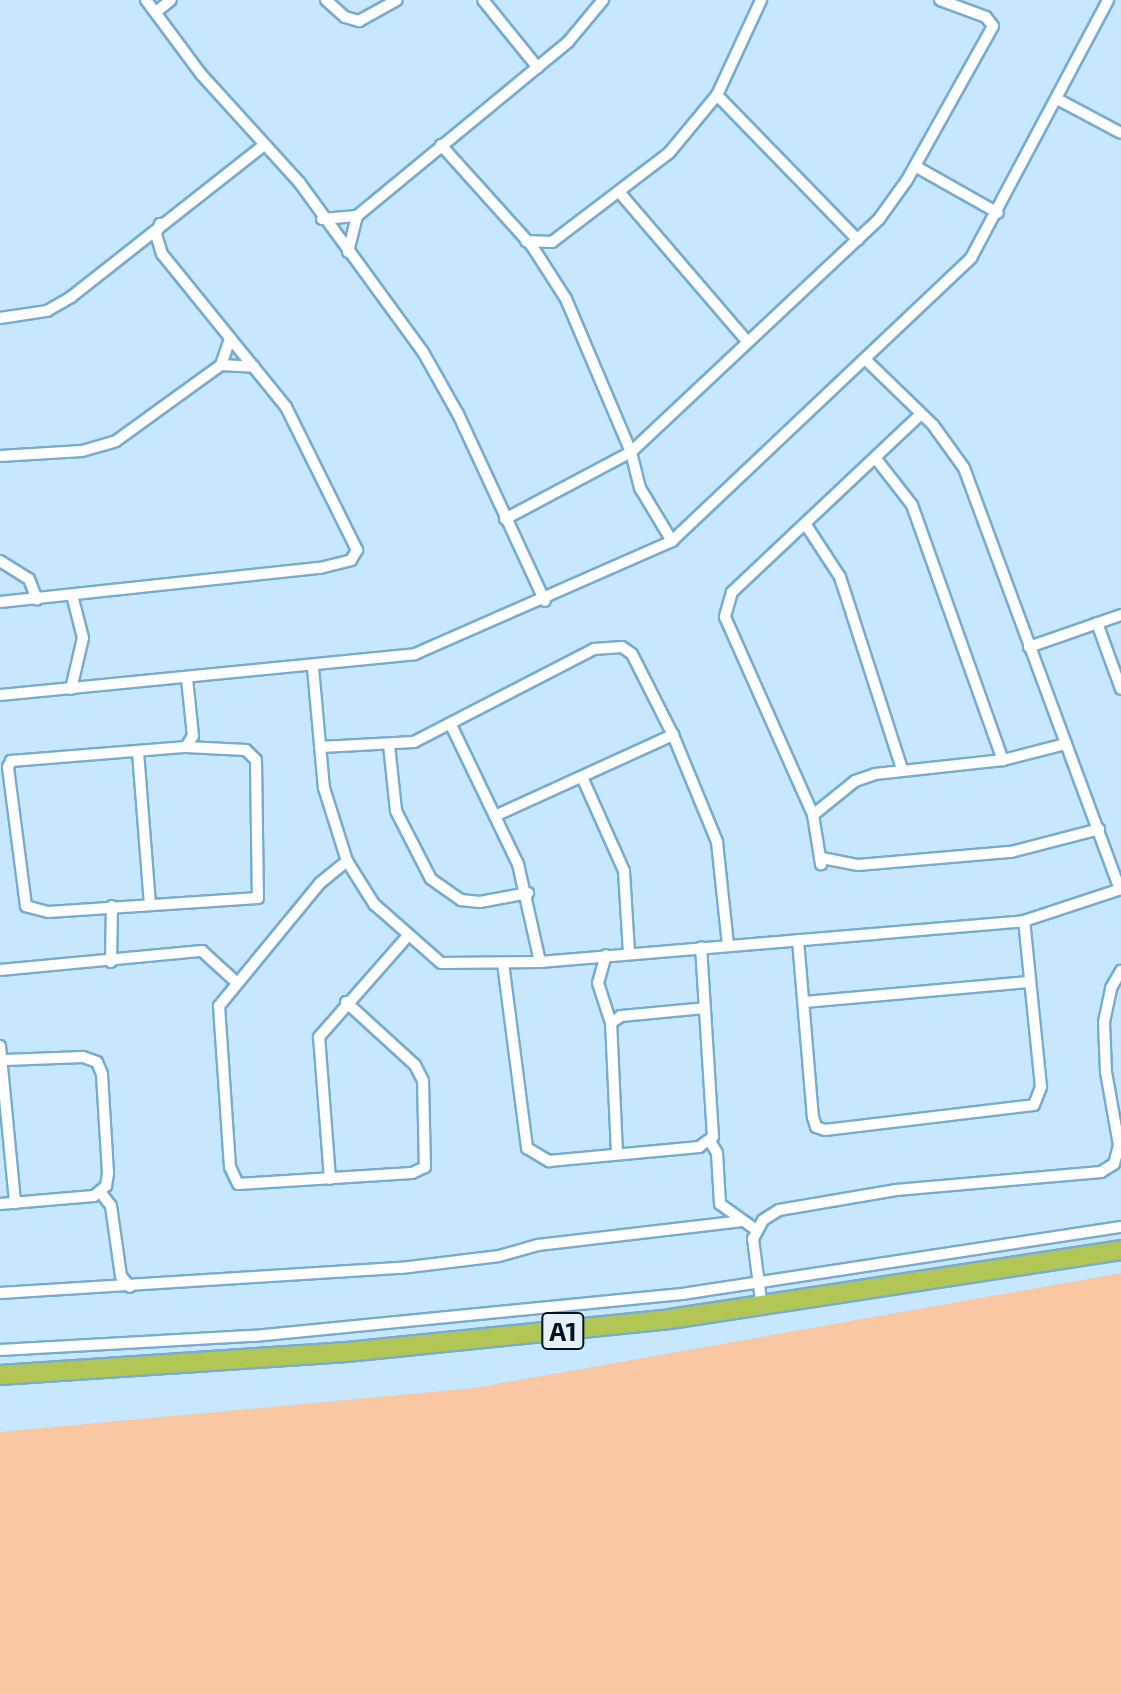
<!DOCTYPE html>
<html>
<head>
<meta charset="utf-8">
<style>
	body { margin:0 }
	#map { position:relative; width:1121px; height:1694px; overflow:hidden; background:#c6e7fd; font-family:"Exo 2",sans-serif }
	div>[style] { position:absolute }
	.green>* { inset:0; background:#f9c7a2 }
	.roads { filter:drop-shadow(2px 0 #77acd0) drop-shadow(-2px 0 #77acd0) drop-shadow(0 2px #77acd0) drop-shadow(0 -2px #77acd0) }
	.street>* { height:10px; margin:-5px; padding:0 5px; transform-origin:5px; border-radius:5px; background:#fff }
	.highway>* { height:18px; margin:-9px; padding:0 9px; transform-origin:9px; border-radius:9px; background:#b2c655 }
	span { translate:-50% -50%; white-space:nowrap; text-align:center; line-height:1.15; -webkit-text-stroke:8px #e6f0f8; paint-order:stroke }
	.shield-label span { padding:2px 6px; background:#e6f0f8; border:2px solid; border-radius:6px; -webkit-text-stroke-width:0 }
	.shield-label { font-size:26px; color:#011421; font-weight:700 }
</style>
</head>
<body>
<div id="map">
	<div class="green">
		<div style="clip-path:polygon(1121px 1273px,1121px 1694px,0 1694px,0 1432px,474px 1388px)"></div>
	</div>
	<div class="roads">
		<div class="street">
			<div style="left:146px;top:0;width:92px;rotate:53.4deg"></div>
			<div style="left:201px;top:74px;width:146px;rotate:47.8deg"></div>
			<div style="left:299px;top:182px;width:210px;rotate:53.9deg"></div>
			<div style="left:423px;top:352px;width:71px;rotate:60.6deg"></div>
			<div style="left:458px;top:414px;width:206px;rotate:65.1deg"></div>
			<div style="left:326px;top:0;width:25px;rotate:42deg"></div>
			<div style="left:345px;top:17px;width:15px;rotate:16deg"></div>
			<div style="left:359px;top:21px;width:43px;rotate:-28.9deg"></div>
			<div style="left:483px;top:0;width:87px;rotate:51deg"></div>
			<div style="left:156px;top:12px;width:19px;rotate:-39deg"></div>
			<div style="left:717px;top:95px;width:202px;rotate:45.8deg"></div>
			<div style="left:1057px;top:99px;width:72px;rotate:28deg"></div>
			<div style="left:441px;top:145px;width:136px;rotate:48deg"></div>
			<div style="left:532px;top:246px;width:63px;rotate:57.3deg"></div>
			<div style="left:566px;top:299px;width:166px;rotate:67deg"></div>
			<div style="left:631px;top:452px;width:37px;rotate:76deg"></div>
			<div style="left:640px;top:488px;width:62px;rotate:58.9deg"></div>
			<div style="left:915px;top:166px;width:95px;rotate:29.5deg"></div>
			<div style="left:620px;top:193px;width:194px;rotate:49.4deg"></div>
			<div style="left:322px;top:219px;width:35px;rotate:-5deg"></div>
			<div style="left:526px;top:241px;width:26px;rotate:2deg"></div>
			<div style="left:552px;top:242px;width:147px;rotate:-37.3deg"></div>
			<div style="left:669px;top:153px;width:75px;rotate:-50.4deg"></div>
			<div style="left:717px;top:95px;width:105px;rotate:-65.1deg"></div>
			<div style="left:348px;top:252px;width:37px;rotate:-76deg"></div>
			<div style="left:357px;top:216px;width:273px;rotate:-39.5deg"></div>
			<div style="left:568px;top:42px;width:55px;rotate:-50.2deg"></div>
			<div style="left:0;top:318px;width:48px;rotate:-8.5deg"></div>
			<div style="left:47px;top:311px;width:28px;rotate:-30deg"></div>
			<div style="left:71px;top:297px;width:244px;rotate:-38.2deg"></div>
			<div style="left:866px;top:360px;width:93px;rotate:44.1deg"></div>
			<div style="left:933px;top:425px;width:53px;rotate:54.2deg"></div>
			<div style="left:964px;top:468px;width:449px;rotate:69.7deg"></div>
			<div style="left:221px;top:365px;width:33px;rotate:3deg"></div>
			<div style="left:921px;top:414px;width:260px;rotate:136.7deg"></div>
			<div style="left:732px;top:592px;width:26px;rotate:106deg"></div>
			<div style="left:725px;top:617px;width:217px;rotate:66deg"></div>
			<div style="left:813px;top:815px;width:50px;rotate:80.7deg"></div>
			<div style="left:821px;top:864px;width:6px;rotate:-81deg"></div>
			<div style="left:822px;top:858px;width:37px;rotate:11deg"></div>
			<div style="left:858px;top:865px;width:154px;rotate:-4.9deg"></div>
			<div style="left:1011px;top:852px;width:91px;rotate:-14.6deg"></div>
			<div style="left:0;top:456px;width:82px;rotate:-3.5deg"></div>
			<div style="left:82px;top:451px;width:35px;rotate:-16deg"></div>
			<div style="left:116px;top:441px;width:130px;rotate:-35.9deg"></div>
			<div style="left:221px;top:365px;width:28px;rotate:-71deg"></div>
			<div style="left:877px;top:460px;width:57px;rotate:52.1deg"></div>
			<div style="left:912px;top:505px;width:271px;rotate:70.4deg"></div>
			<div style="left:505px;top:519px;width:143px;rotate:-28deg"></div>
			<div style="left:631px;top:452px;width:340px;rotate:-43.2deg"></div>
			<div style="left:879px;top:219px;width:48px;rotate:-54.3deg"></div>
			<div style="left:907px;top:180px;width:176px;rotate:-60.8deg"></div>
			<div style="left:993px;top:26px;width:11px;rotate:-128deg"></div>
			<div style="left:986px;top:17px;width:49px;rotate:-159.7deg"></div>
			<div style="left:806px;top:525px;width:62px;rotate:56.8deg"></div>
			<div style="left:840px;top:577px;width:202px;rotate:72.1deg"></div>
			<div style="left:0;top:561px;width:34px;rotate:32deg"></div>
			<div style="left:29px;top:579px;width:22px;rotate:69deg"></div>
			<div style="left:0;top:602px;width:322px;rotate:-6.1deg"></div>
			<div style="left:320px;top:568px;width:32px;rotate:-14deg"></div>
			<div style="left:351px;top:560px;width:12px;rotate:-59deg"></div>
			<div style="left:357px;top:550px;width:160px;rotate:-116.4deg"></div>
			<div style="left:286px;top:407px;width:197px;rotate:-129deg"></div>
			<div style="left:162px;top:254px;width:21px;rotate:-107deg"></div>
			<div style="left:156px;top:234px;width:11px;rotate:-68deg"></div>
			<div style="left:1097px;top:623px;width:70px;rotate:70deg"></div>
			<div style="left:1029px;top:647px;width:97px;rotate:-19.2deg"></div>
			<div style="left:313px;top:668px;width:121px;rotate:84.8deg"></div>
			<div style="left:324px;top:788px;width:77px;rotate:72.5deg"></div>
			<div style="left:347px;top:861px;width:51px;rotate:57.9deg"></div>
			<div style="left:374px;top:904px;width:89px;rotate:41.4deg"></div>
			<div style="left:441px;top:963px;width:99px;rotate:-0.6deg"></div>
			<div style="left:540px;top:962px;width:486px;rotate:-4.8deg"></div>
			<div style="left:1024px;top:921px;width:102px;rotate:-18.3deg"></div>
			<div style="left:71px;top:689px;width:52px;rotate:-76.8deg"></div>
			<div style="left:83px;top:638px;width:44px;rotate:-104.3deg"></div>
			<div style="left:0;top:695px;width:417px;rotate:-5.6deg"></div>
			<div style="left:415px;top:654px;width:281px;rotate:-23.7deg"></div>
			<div style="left:672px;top:541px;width:412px;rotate:-43.4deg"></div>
			<div style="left:971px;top:258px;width:292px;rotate:-62deg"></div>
			<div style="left:451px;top:725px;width:154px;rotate:64.3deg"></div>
			<div style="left:518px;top:864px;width:100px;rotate:77.3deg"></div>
			<div style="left:389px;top:745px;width:66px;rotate:83.9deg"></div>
			<div style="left:396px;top:811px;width:76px;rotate:62.8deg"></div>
			<div style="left:431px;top:879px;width:37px;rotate:35deg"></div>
			<div style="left:461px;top:900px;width:19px;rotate:6deg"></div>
			<div style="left:480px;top:902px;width:49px;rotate:-10.6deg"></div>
			<div style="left:186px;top:747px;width:60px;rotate:2.9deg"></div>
			<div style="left:246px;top:750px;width:14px;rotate:45deg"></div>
			<div style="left:256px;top:760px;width:138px;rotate:89.2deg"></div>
			<div style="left:258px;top:898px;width:210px;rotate:176.2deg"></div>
			<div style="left:48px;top:912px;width:23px;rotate:-165deg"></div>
			<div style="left:26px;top:906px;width:140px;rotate:-97.4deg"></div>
			<div style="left:8px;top:767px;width:7px;rotate:-63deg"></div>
			<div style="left:11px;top:761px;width:176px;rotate:-4.6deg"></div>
			<div style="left:186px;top:747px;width:13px;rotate:-58deg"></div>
			<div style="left:193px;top:736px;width:57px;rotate:-96deg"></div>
			<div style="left:321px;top:747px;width:93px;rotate:-3.1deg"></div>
			<div style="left:414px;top:742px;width:203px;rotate:-27.3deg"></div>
			<div style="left:594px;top:649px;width:28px;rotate:-4deg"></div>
			<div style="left:622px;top:647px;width:12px;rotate:35deg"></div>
			<div style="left:632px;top:654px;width:91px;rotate:63.2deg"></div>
			<div style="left:673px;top:735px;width:116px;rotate:67.6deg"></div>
			<div style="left:717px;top:842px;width:104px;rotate:83.9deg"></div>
			<div style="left:138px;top:752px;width:153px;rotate:85.5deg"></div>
			<div style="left:582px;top:777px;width:103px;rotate:65.9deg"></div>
			<div style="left:624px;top:871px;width:82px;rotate:86.5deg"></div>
			<div style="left:813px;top:815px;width:54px;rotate:-39deg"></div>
			<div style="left:855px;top:781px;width:21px;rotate:-19deg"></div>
			<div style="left:875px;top:774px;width:129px;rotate:-6.2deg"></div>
			<div style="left:1003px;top:760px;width:65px;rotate:-14.3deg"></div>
			<div style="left:495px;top:816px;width:196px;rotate:-24.5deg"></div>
			<div style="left:798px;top:940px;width:178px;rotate:85.2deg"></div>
			<div style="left:813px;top:1117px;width:10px;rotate:73deg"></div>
			<div style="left:816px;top:1127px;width:9px;rotate:18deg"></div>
			<div style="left:825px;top:1130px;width:210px;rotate:-6.8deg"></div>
			<div style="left:1034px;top:1105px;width:19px;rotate:-69deg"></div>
			<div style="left:1041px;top:1087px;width:167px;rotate:-95.8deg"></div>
			<div style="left:606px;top:955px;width:29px;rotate:106deg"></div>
			<div style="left:598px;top:983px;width:42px;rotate:72deg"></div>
			<div style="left:111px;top:962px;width:56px;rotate:-89deg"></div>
			<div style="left:503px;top:963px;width:187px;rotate:82.6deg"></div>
			<div style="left:527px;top:1148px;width:26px;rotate:31deg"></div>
			<div style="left:549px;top:1161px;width:151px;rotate:-5.3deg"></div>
			<div style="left:699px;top:1147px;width:17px;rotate:-36deg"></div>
			<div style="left:713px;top:1137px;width:190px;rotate:-93.6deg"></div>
			<div style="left:0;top:970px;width:203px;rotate:-5.4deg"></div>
			<div style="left:202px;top:951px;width:45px;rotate:42.3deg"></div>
			<div style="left:346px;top:1002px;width:93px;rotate:42.4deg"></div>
			<div style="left:415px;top:1065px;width:18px;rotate:63deg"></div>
			<div style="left:423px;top:1081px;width:86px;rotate:88.7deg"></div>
			<div style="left:425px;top:1167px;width:14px;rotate:155deg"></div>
			<div style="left:412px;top:1173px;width:174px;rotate:176.4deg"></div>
			<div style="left:238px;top:1184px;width:19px;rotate:-115deg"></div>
			<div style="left:230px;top:1167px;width:161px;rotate:-93.9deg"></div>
			<div style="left:219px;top:1006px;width:159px;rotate:-50.6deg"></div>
			<div style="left:320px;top:883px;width:35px;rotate:-39deg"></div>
			<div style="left:804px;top:1002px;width:226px;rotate:-5.1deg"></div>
			<div style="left:0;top:1046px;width:158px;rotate:84.5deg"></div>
			<div style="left:710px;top:1141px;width:14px;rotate:60deg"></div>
			<div style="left:717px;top:1153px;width:51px;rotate:86.6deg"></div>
			<div style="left:720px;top:1204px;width:43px;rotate:35.5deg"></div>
			<div style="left:617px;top:1153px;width:130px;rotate:-92.6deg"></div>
			<div style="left:611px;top:1023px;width:12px;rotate:-35deg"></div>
			<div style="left:621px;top:1016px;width:84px;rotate:-5.4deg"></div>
			<div style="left:330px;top:1179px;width:142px;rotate:-94.4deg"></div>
			<div style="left:319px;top:1037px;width:133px;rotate:-48.7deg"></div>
			<div style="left:101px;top:1193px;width:16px;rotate:52deg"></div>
			<div style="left:111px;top:1206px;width:71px;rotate:81.9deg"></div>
			<div style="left:121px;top:1276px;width:14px;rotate:51deg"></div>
			<div style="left:0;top:1204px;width:94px;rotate:-4.9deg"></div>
			<div style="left:94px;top:1196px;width:16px;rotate:-40deg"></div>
			<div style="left:106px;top:1186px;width:13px;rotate:-81deg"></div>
			<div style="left:108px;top:1173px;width:99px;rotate:-93.5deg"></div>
			<div style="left:102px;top:1074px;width:13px;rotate:-113deg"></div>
			<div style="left:97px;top:1062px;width:15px;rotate:-160deg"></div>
			<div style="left:83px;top:1057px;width:78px;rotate:177.8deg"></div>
			<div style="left:0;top:1293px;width:402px;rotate:-3.6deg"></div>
			<div style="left:401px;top:1268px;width:99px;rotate:-7deg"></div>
			<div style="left:499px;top:1256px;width:41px;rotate:-15.8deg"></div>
			<div style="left:538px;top:1245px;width:204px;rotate:-6.7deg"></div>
			<div style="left:762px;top:1308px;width:70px;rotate:-97.4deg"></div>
			<div style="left:753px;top:1239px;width:21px;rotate:-62deg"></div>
			<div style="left:763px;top:1220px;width:19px;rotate:-32deg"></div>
			<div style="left:779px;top:1210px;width:119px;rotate:-9.7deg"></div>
			<div style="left:896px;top:1190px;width:206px;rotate:-5deg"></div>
			<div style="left:1101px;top:1172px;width:15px;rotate:-32deg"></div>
			<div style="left:1114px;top:1164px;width:20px;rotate:-75deg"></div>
			<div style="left:1119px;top:1145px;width:74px;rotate:-100.1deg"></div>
			<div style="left:1106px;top:1072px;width:50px;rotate:-92.3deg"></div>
			<div style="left:1104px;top:1022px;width:35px;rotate:-78deg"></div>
			<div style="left:1111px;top:988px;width:20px;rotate:-60deg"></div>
			<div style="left:0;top:1350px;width:254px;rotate:-3.2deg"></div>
			<div style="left:254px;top:1336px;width:430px;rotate:-5.6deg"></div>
			<div style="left:682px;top:1294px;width:444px;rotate:-8.7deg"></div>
		</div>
		<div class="highway">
			<div style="left:0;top:1375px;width:348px;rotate:-3.8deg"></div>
			<div style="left:347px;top:1352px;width:325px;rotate:-5.8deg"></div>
			<div style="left:670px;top:1319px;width:456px;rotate:-8.7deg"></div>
		</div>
	</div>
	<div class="shield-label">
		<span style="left:563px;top:1331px">A1</span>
	</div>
</div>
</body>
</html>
